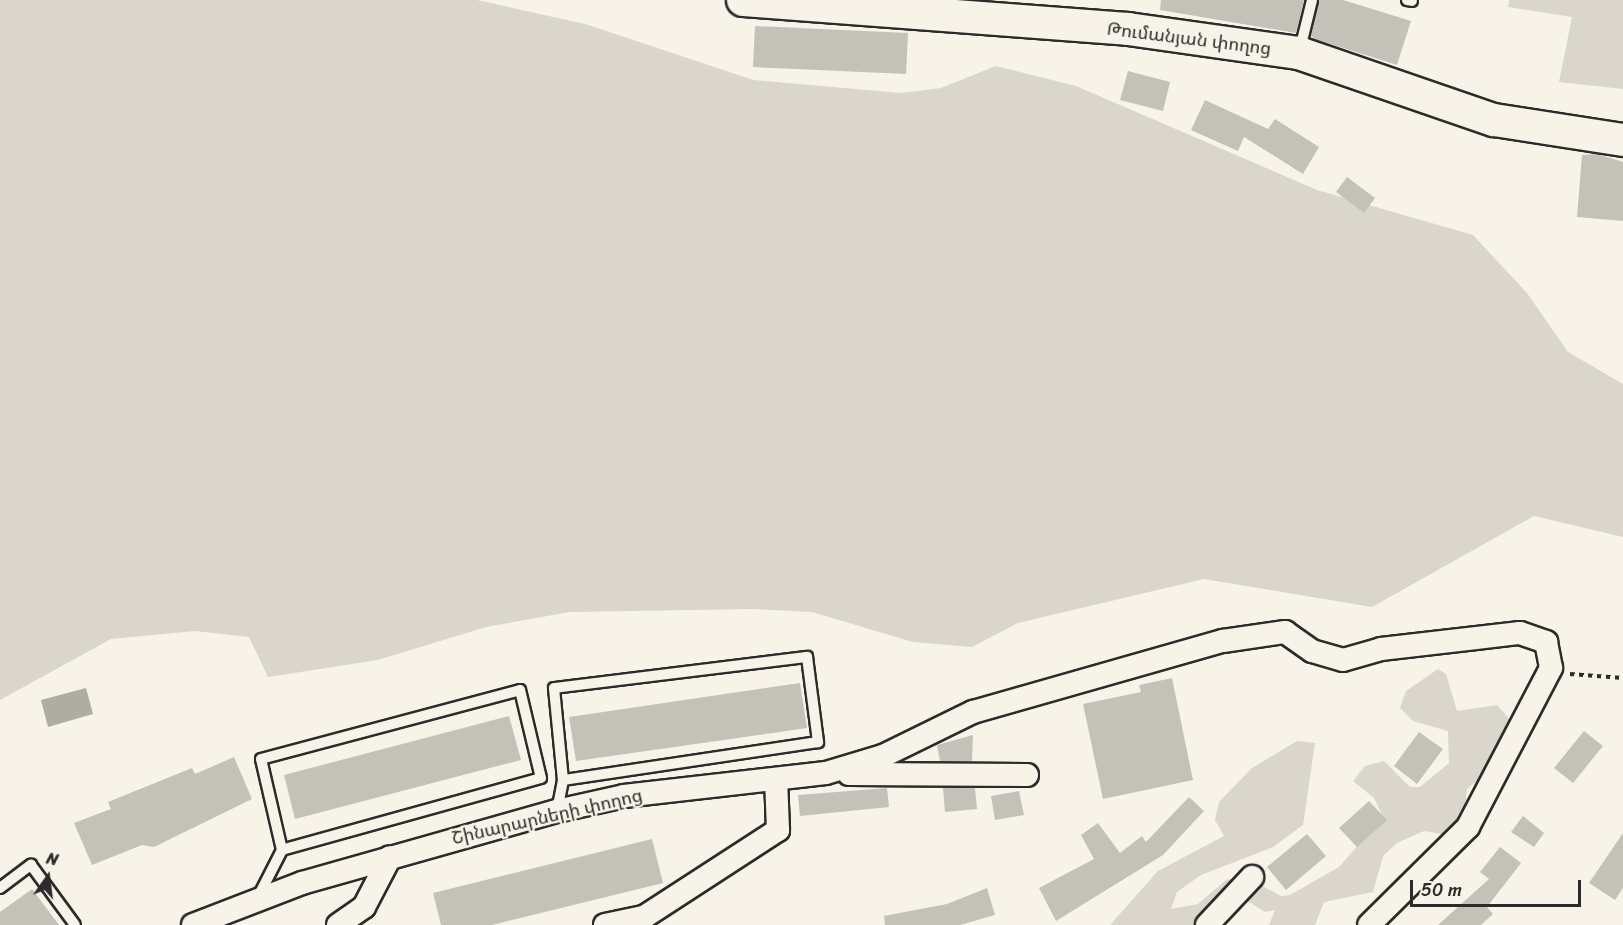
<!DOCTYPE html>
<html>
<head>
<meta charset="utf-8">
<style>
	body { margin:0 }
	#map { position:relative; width:1623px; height:925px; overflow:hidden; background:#f7f3e8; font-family:Sriracha,"Noto Sans Armenian",sans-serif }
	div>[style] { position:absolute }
	.green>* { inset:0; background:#dad6cc }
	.water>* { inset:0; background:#afaca4 }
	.building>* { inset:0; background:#c4c1b9 }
	.path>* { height:4px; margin-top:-2px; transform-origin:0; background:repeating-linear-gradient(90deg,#2b2b2b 0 4.5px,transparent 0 9px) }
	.roads { filter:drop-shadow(2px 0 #2b2b2b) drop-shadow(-2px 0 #2b2b2b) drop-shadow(0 2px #2b2b2b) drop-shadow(0 -2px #2b2b2b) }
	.lane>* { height:10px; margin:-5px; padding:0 5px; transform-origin:5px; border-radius:5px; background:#f7f3e8 }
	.street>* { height:22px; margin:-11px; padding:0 11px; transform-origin:11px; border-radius:11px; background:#f7f3e8 }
	.secondary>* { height:32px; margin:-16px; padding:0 16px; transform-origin:16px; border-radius:16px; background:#f7f3e8 }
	span { translate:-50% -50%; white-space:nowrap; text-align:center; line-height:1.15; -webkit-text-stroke:4.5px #f7f3e8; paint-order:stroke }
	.street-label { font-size:18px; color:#2b2b2b }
	.north { position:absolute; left:18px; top:847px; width:60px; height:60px; -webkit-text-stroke:4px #f7f3e8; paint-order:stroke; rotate:14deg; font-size:16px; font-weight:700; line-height:24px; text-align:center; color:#2b2b2b }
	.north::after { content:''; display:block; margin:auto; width:21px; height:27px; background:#2b2b2b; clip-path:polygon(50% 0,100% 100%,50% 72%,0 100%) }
	.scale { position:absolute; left:1410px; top:880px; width:171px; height:27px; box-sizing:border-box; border:3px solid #2b2b2b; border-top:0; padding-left:8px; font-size:18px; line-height:21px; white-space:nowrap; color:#2b2b2b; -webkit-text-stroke:4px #f7f3e8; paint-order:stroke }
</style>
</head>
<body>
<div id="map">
	<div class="green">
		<div style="clip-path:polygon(0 0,477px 0,585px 24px,753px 80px,901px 93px,941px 88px,996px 66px,1076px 86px,1317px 190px,1473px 235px,1527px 293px,1568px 352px,1623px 384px,1623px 537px,1534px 516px,1372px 607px,1204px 579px,1018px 623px,972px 647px,913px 642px,812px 612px,752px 609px,570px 612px,486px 627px,378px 660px,268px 677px,249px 637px,195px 631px,111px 639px,0 700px)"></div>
		<div style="clip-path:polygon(1509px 0,1623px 0,1623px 89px,1559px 82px,1572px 17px,1508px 7px)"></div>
		<div style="clip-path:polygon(1438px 669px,1446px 674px,1457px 711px,1497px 705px,1516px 726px,1488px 772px,1467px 789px,1464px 816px,1452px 836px,1424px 831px,1397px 843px,1383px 856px,1373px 892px,1324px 902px,1315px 925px,1269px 925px,1275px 910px,1265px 912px,1244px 899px,1223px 925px,1110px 925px,1158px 871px,1224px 836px,1215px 820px,1219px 802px,1252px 768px,1297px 741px,1315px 743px,1303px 825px,1273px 847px,1201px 875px,1177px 892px,1171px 909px,1198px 904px,1226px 880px,1244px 876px,1281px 896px,1290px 895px,1339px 867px,1383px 817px,1374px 798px,1353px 781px,1365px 766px,1384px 761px,1410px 787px,1420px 787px,1449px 763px,1448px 731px,1413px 721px,1400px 708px,1406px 691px)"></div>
	</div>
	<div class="water">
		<div style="clip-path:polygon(86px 688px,93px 714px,48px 727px,41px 700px)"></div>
	</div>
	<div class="building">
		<div style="clip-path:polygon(1161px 0,1304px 0,1296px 33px,1160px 10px)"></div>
		<div style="clip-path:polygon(1319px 0,1343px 0,1411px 21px,1397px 65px,1315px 39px,1311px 36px)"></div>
		<div style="clip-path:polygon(755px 26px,908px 33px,906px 74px,753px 67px)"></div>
		<div style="clip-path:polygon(1128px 71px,1170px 82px,1163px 111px,1120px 100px)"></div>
		<div style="clip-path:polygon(1205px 100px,1268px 129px,1275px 119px,1319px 147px,1303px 174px,1244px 137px,1238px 151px,1191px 130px)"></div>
		<div style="clip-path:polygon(1597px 154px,1623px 162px,1623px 221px,1577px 217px,1582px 155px)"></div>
		<div style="clip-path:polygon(1347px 177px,1375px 198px,1364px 213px,1336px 192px)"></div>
		<div style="clip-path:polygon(1172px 678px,1193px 780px,1103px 799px,1083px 704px,1141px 692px,1139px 685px)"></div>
		<div style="clip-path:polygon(800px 683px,807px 728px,576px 761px,569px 717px)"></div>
		<div style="clip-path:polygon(509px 716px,521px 760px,295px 819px,284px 775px)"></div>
		<div style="clip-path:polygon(1584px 731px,1603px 746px,1573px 783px,1554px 768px)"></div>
		<div style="clip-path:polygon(1419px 732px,1443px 749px,1417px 784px,1394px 766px)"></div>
		<div style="clip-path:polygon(973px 735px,972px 761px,940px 761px,937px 745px)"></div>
		<div style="clip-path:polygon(234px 757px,252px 799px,154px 847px,142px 845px,92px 865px,74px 823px,111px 809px,108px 802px,192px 768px,195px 774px)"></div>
		<div style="clip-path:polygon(887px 788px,889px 807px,800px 816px,798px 795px)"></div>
		<div style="clip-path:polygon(943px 788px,975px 788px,977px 809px,945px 812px)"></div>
		<div style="clip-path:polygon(1019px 791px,1024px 815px,995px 820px,991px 796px)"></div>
		<div style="clip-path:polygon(1189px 797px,1204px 811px,1163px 855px,1056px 921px,1039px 888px,1094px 859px,1081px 835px,1098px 823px,1120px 853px,1142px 836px,1146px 842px)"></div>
		<div style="clip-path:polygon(1369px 801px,1387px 820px,1357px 847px,1339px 828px)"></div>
		<div style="clip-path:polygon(1523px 816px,1544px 833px,1534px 847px,1511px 832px)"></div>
		<div style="clip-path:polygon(1623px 833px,1623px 888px,1615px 900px,1589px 883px)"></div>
		<div style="clip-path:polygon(1307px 834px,1326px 856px,1286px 890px,1267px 867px)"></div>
		<div style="clip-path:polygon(652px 839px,663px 883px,492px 925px,441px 925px,433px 893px)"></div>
		<div style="clip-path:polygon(1500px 847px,1521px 863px,1487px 907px,1493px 914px,1481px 925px,1438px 925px,1489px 879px,1480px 872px)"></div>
		<div style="clip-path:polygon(987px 888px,995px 915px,960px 925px,885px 925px,884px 916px,947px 904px)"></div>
		<div style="clip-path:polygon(32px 889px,59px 925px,0 925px,0 912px)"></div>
	</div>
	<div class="path">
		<div style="left:1570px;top:674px;width:53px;rotate:4.3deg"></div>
	</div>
	<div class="roads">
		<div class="lane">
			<div style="left:1407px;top:0;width:5px;rotate:11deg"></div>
			<div style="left:1300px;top:49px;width:50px;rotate:-76.2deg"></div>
			<div style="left:557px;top:811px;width:32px;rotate:-79deg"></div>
			<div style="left:563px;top:780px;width:92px;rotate:-95.6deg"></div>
			<div style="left:554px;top:688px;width:255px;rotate:-7deg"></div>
			<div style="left:807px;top:657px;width:86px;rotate:82.6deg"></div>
			<div style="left:818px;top:742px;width:258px;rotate:171.5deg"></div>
			<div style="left:0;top:888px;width:39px;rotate:-37deg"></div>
			<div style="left:31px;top:865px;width:74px;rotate:53.7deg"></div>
			<div style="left:258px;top:897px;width:53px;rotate:-62.9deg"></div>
			<div style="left:282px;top:850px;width:93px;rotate:-103deg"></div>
			<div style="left:261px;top:759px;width:268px;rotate:-14.9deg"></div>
			<div style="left:520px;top:690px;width:90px;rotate:76.6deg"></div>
			<div style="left:541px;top:778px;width:269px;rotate:164.5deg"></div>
		</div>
		<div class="street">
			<div style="left:849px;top:774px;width:178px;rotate:0.3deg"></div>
			<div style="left:193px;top:925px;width:117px;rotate:-21.1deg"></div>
			<div style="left:302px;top:883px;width:265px;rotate:-15.8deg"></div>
			<div style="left:557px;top:811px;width:69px;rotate:-12.6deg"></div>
			<div style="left:624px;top:796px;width:203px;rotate:-6.5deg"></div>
			<div style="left:826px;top:773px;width:59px;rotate:-16.6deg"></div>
			<div style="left:883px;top:756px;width:100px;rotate:-26.1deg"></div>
			<div style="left:973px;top:712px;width:260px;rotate:-15.9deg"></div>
			<div style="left:1223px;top:641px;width:63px;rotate:-8.3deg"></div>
			<div style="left:1285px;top:632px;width:33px;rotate:35deg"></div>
			<div style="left:1312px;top:651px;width:32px;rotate:16deg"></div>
			<div style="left:1343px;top:660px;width:40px;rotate:-16deg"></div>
			<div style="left:1381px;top:649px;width:140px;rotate:-6.6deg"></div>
			<div style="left:1520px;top:633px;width:28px;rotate:19deg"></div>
			<div style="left:1546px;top:642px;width:26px;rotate:79deg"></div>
			<div style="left:1551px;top:668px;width:179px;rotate:117.6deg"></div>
			<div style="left:1468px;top:827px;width:139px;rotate:135.3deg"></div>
			<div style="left:338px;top:925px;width:32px;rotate:-35deg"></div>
			<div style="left:364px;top:907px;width:56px;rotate:-62.5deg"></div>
			<div style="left:605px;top:925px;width:40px;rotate:-12deg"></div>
			<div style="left:644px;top:917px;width:160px;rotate:-33deg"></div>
			<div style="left:778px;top:830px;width:51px;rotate:-92.2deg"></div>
			<div style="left:1207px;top:925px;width:66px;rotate:-46.8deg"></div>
		</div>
		<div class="secondary">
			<div style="left:743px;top:0;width:386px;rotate:4.3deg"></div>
			<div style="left:1128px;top:29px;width:173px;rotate:8deg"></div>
			<div style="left:1299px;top:53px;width:206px;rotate:19deg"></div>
			<div style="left:1494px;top:120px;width:131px;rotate:8.8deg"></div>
		</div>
	</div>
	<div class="street-label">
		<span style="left:1189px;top:39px;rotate:7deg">Թումանյան փողոց</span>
		<span style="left:547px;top:817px;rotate:-13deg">Շինարարների փողոց</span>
	</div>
	<div class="north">N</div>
	<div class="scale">50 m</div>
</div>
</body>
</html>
